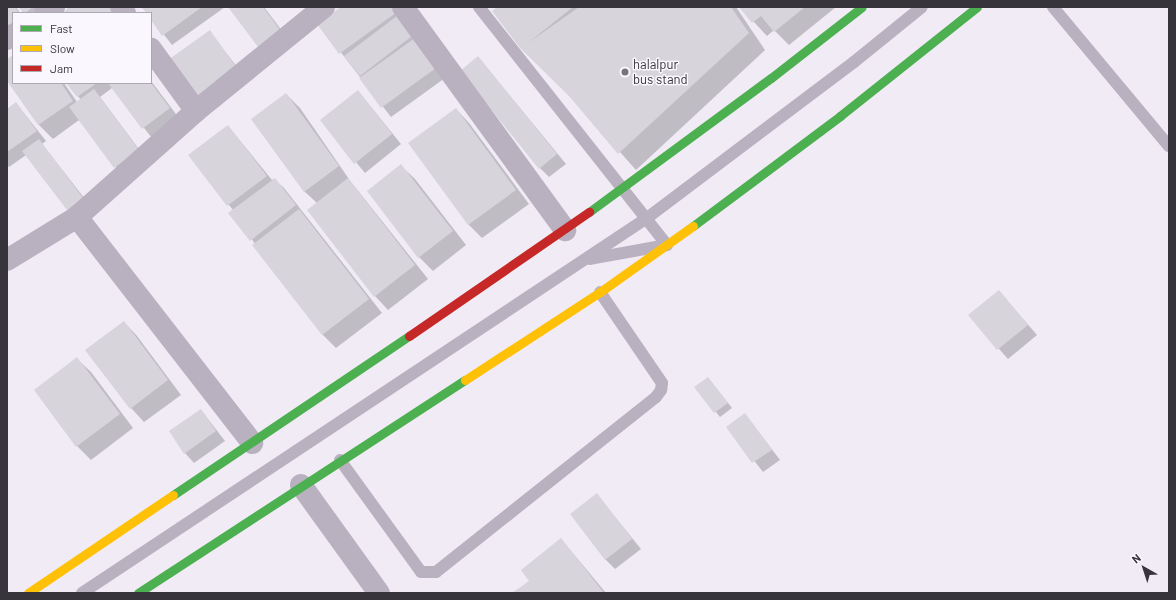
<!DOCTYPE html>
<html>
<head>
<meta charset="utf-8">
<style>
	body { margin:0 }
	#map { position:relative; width:1176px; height:600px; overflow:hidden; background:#f0ebf4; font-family:Barlow,sans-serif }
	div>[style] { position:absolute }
	.shadow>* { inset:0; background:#0003 }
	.building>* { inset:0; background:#d8d4db }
	.lane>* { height:12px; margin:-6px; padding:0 6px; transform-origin:6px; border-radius:6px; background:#b9b0c0 }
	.street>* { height:22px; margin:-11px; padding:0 11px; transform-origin:11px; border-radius:11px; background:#b9b0c0 }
	.fast>* { height:9px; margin:-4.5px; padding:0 4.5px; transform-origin:4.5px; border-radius:4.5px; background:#4caf50 }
	.slow>* { height:9px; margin:-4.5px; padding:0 4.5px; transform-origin:4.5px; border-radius:4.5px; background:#ffc107 }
	.jam>* { height:9px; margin:-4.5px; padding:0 4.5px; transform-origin:4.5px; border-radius:4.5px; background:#c62828 }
	.dots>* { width:11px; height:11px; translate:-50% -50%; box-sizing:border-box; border:2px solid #fbf7fe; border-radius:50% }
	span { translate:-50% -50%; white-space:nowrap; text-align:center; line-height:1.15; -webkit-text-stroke:3px #fbf7fe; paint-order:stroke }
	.poi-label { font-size:13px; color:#38343b }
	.left { translate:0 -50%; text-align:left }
	.frame { position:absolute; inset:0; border:8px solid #38343b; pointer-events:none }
	.legend { position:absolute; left:12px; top:12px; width:140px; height:72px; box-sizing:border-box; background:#fbf7fe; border:1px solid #ada9b0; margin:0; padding:5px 7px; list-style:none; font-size:12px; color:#38343b }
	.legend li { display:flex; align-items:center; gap:8px; height:20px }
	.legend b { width:20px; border:1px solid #ada9b0 }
	.north { position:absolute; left:1124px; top:548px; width:40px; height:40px; -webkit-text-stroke:3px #fbf7fe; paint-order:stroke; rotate:321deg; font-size:11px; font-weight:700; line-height:16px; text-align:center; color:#38343b }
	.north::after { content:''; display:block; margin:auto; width:14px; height:18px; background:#38343b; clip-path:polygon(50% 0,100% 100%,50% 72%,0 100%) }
</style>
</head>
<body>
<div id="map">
	<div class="shadow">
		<div style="clip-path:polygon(7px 7px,16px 7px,20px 13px,13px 13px,13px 38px,7px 43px)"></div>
		<div style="clip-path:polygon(19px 7px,48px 7px,47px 13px,24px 13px)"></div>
		<div style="clip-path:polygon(140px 7px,225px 7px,172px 45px,151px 18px,151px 13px)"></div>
		<div style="clip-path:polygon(229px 7px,264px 7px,292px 44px)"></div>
		<div style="clip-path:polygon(342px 7px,395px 7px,445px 78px,391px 117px,319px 24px)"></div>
		<div style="clip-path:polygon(499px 7px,736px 7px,765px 50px,636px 170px,571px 97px)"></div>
		<div style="clip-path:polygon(740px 7px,836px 7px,789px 45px,774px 30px,767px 36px)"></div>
		<div style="clip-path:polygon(210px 32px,247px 80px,196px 99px)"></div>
		<div style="clip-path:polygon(13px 56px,13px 83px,64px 83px,77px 102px,81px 100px,68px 83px,151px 83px,151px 81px,179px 118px,152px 138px,112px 88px,100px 97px,147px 160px,124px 177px,79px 120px,53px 139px,39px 125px,7px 79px,7px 60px)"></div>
		<div style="clip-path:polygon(478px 57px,566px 164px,549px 177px,540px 168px)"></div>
		<div style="clip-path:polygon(358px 91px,401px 144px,365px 173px,321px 120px)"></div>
		<div style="clip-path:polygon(286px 94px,300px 108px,351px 182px,428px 279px,388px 310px,375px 296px,317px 203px,304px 191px)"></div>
		<div style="clip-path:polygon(16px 103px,46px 141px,42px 144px,92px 208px,77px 219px,26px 155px,9px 167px,7px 165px,7px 110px)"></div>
		<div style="clip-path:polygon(456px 109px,469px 123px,529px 204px,482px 238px,468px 224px)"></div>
		<div style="clip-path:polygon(228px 126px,272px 180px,274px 179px,284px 188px,382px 313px,336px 348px,323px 335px,253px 245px,255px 244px,233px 210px,190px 155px)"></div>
		<div style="clip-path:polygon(401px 166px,415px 179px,466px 245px,433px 271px,419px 257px)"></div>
		<div style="clip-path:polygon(999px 291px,1037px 335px,1008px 359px,969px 315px)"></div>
		<div style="clip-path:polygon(124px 322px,137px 336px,181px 395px,144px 422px,131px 408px)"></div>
		<div style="clip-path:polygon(77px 359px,91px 372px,133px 428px,91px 460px,77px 446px)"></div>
		<div style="clip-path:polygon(708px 378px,732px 408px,720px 417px,696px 387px)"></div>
		<div style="clip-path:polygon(201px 410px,225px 441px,194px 463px,185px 453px)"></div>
		<div style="clip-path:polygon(745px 414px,780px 460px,763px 472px,728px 427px)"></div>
		<div style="clip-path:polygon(597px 495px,641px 549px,615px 569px,605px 559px)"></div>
		<div style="clip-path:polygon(561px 539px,606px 593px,514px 593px,530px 581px)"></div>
	</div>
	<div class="building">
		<div style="clip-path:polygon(7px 7px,15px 7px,19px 13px,13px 13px,13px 22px,7px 26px)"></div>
		<div style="clip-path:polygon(18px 7px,33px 7px,25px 13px)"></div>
		<div style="clip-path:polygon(69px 7px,113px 7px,117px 13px,63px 13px)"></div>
		<div style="clip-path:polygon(142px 7px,202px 7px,162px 36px,151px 20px,151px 13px,146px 13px)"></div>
		<div style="clip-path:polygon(228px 7px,263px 7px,283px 34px,261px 51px)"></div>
		<div style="clip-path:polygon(341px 7px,394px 7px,397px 12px,339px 54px,317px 24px)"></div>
		<div style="clip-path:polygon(497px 7px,573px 7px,528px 43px,579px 7px,731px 7px,749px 33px,618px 154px,569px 96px,520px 48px,492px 11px)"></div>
		<div style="clip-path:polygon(739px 7px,805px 7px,774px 32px,761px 16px,752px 23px)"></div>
		<div style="clip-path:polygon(397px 16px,412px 36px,360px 76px,344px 56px)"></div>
		<div style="clip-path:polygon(210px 30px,238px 70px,196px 100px,168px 60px)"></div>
		<div style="clip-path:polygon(415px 38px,436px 68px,381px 108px,359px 78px)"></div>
		<div style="clip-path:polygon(13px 55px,13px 83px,61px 83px,73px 101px,38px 125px,7px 81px,7px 59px)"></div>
		<div style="clip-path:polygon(478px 56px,557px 154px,539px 169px,460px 71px)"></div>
		<div style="clip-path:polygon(66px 83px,97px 83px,77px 97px)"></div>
		<div style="clip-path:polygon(108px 83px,151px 83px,170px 108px,142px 129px)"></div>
		<div style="clip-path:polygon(94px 89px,139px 150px,114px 168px,69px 107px)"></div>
		<div style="clip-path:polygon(358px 90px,392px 134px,354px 164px,320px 120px)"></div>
		<div style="clip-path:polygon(286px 93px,339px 166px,304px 192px,251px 119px)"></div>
		<div style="clip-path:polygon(16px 102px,37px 131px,7px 152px,7px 109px)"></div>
		<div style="clip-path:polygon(456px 108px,516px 190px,468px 225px,408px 143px)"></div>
		<div style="clip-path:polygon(228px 125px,267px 176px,227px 206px,188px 155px)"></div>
		<div style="clip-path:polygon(39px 139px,83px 198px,67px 210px,22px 151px)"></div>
		<div style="clip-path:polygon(401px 164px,453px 231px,418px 258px,367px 191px)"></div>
		<div style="clip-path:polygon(275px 178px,296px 205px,250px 241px,228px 213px)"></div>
		<div style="clip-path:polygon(348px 178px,415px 265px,374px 297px,307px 210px)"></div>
		<div style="clip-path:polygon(299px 209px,369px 299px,322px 335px,252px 245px)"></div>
		<div style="clip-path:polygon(999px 290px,1028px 325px,997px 350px,968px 315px)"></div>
		<div style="clip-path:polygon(124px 321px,168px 380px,130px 409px,85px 350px)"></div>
		<div style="clip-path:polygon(77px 357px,120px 414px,76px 447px,34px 390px)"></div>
		<div style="clip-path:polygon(708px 377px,728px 403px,714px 413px,694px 387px)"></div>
		<div style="clip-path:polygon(201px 409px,216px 431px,184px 454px,169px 431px)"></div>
		<div style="clip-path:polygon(745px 413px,772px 450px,752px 463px,726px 427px)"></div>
		<div style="clip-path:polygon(597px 493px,632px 539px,605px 560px,570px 514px)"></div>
		<div style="clip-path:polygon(561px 538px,604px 593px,512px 593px,529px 581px,521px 570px)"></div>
	</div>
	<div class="lane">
		<div style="left:479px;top:7px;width:303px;rotate:51.7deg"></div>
		<div style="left:667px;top:245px;width:78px;rotate:169.7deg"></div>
		<div style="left:1053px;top:7px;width:181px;rotate:50.2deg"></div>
		<div style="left:340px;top:460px;width:138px;rotate:54.1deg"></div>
		<div style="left:421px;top:572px;width:15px"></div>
		<div style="left:436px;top:572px;width:281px;rotate:-38.5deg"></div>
		<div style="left:656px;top:397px;width:9px;rotate:-54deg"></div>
		<div style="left:661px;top:390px;width:7px;rotate:-82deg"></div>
		<div style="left:662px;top:383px;width:110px;rotate:-124.3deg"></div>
		<div style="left:82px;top:593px;width:678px;rotate:-33.57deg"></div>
		<div style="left:647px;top:218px;width:259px;rotate:-37deg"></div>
		<div style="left:854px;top:62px;width:87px;rotate:-39deg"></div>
	</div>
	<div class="street">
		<div style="left:121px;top:7px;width:7px;rotate:56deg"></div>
		<div style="left:403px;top:7px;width:276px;rotate:54deg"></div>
		<div style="left:45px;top:13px;width:11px;rotate:-34deg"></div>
		<div style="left:7px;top:39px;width:7px;rotate:-34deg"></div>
		<div style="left:196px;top:111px;width:165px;rotate:-39.1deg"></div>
		<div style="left:77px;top:217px;width:286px;rotate:52.2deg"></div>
		<div style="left:7px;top:260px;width:82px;rotate:-31.6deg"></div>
		<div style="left:77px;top:217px;width:159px;rotate:-41.7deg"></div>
		<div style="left:196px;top:111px;width:77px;rotate:-126deg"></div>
		<div style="left:301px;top:485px;width:133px;rotate:54.2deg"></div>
	</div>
	<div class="fast">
		<div style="left:589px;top:212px;width:226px;rotate:-36.4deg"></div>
		<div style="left:771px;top:78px;width:115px;rotate:-38deg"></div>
		<div style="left:693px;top:226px;width:184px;rotate:-36.8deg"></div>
		<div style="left:840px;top:116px;width:175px;rotate:-38.5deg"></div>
		<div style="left:173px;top:495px;width:285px;rotate:-34deg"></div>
		<div style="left:138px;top:593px;width:390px;rotate:-33.1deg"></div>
	</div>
	<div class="slow">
		<div style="left:465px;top:380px;width:161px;rotate:-33.1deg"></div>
		<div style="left:600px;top:292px;width:114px;rotate:-35.4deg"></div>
		<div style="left:28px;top:593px;width:175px;rotate:-34.1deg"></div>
	</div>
	<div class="jam">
		<div style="left:409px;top:336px;width:219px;rotate:-34.6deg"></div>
	</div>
	<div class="dots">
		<div style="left:625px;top:72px;background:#78747c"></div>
	</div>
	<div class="poi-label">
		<span class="left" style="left:633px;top:72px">halalpur<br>bus stand</span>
	</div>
	<div class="frame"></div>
	<ul class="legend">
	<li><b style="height:5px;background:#4caf50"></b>Fast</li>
	<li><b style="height:5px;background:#ffc107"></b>Slow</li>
	<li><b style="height:5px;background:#c62828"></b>Jam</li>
	</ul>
	<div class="north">N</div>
</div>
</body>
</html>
